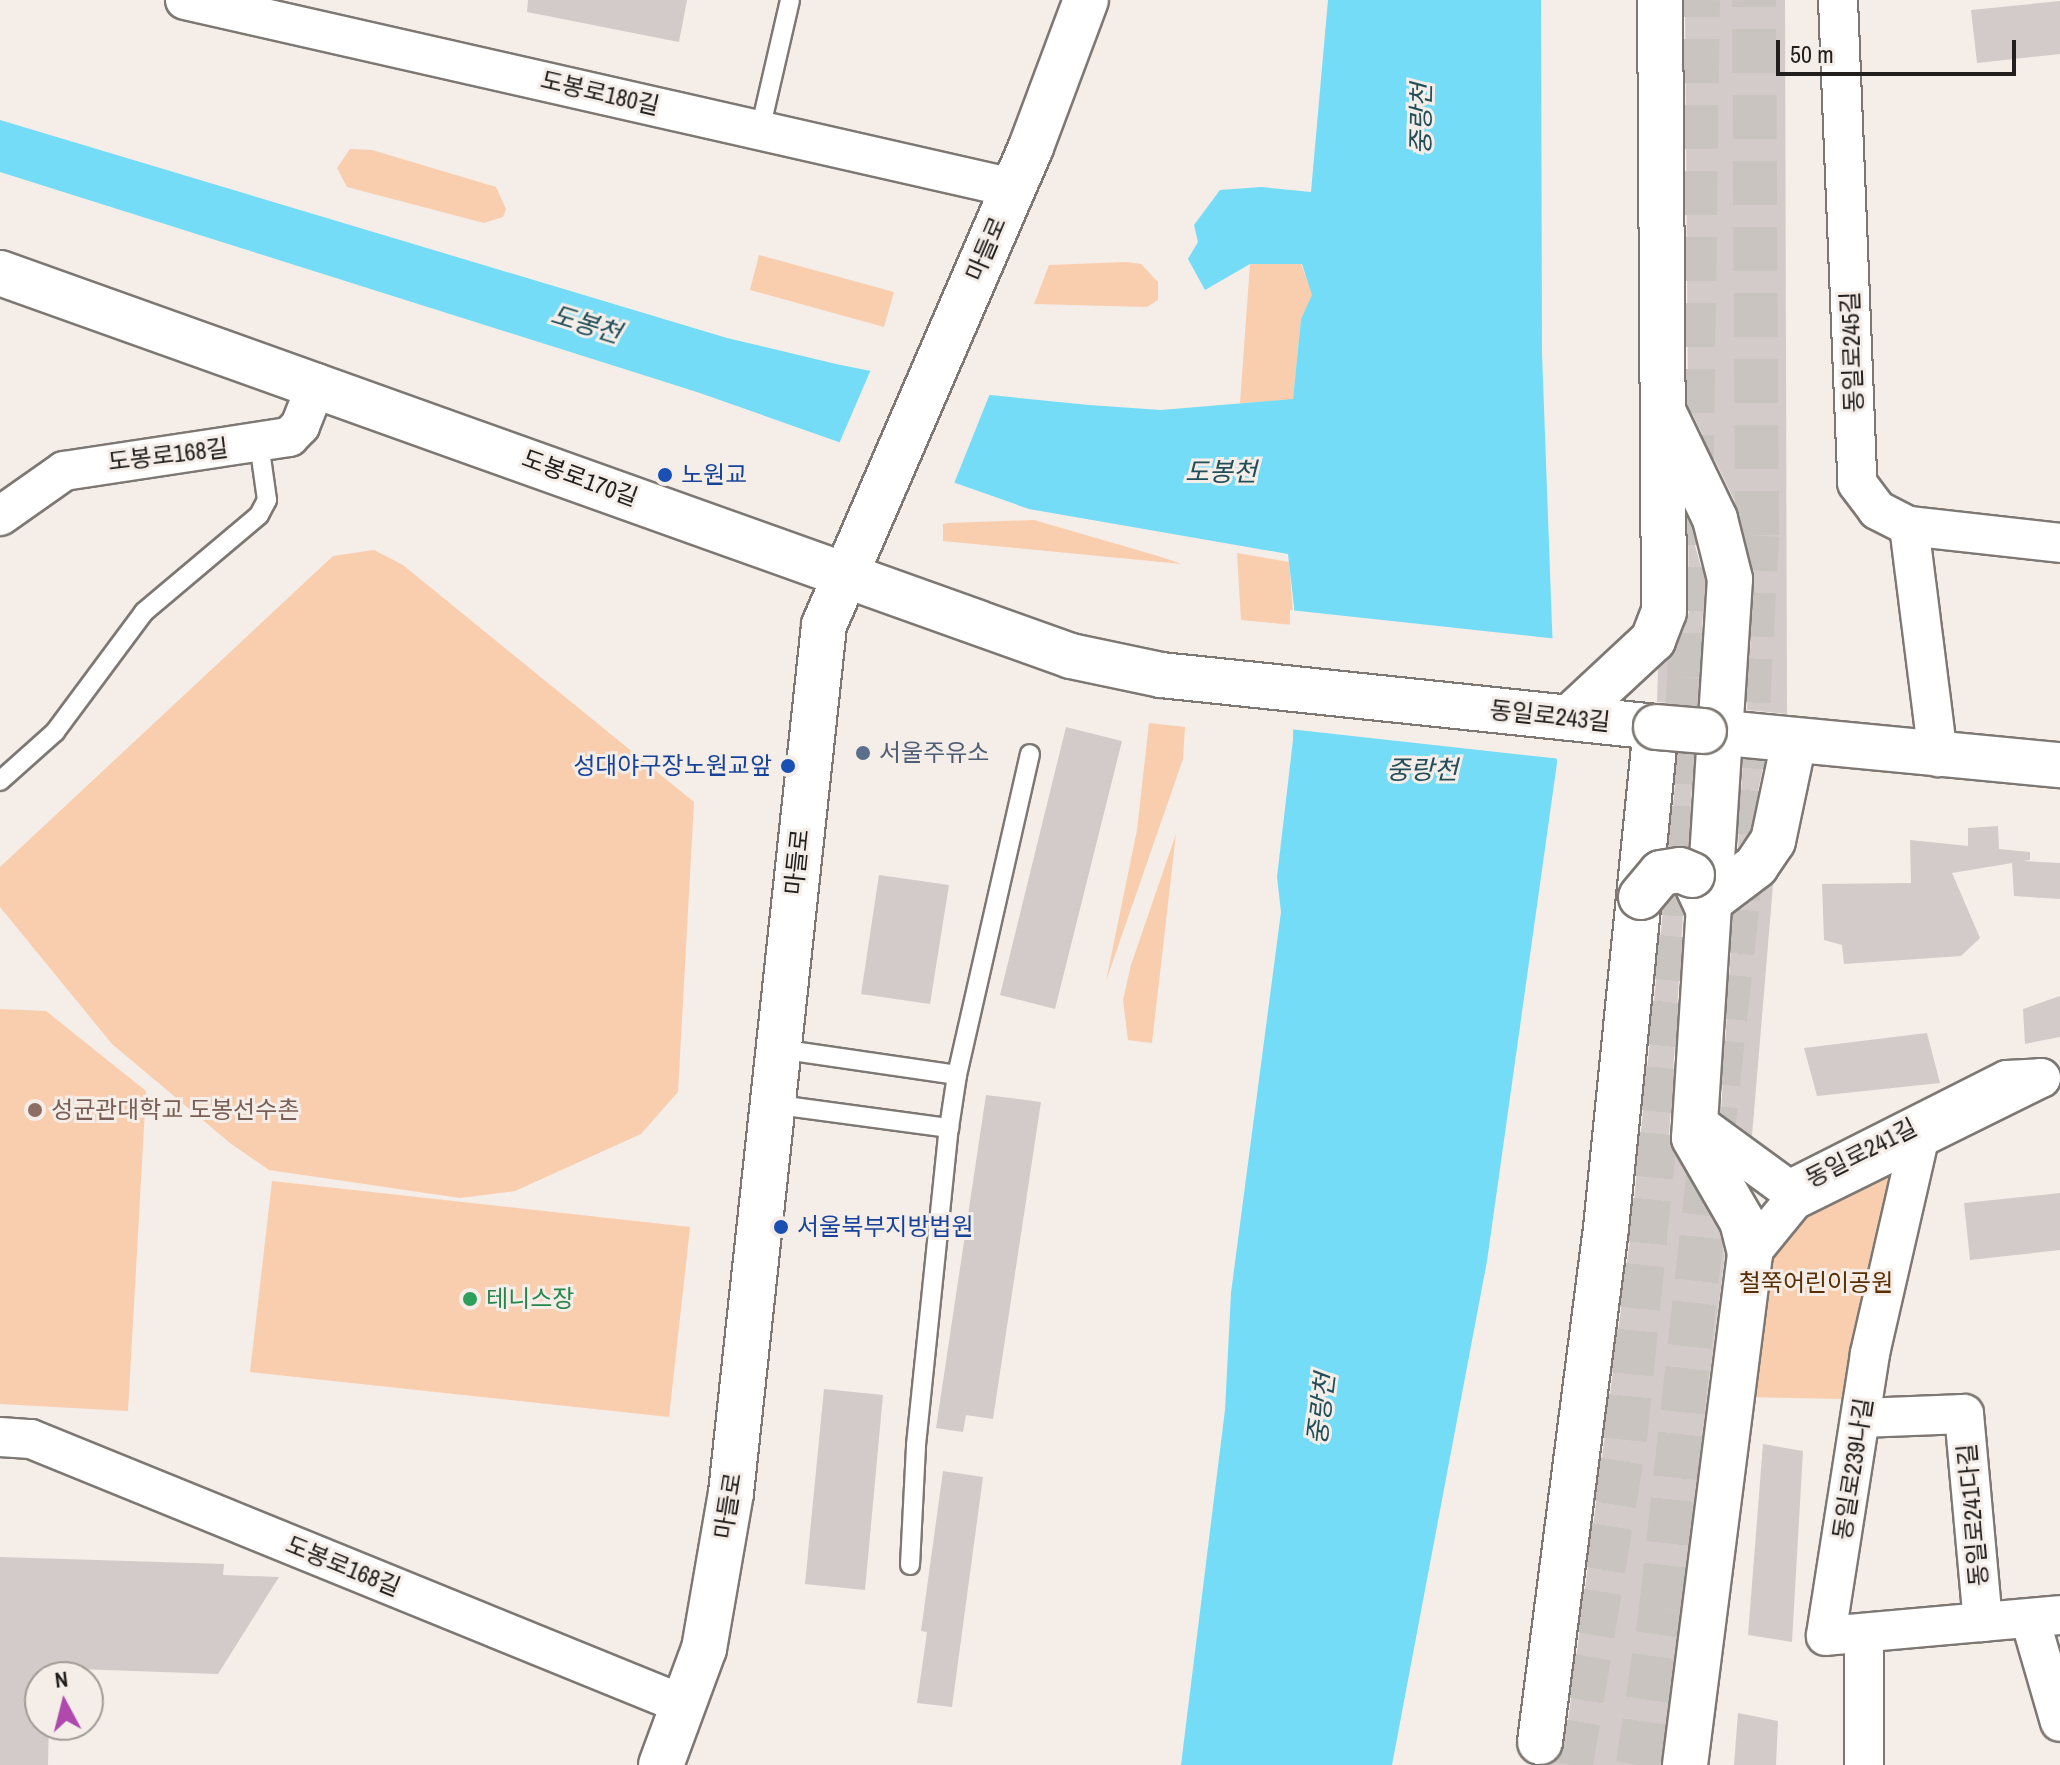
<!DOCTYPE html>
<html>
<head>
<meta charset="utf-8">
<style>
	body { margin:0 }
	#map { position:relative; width:2060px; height:1765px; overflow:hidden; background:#f4ede8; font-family:"Archivo Narrow","Noto Sans KR",sans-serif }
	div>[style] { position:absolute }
	.green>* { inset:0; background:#f9ceae }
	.water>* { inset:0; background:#74dcf6 }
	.pier>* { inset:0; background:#f4ede8 }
	.building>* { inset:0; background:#d3cbc9 }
	.highway-tunnel>* { height:44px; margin-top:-22px; transform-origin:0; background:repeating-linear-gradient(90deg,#cac4c0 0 44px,transparent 0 66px) }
	.roads { filter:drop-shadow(2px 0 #7d7873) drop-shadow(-2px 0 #7d7873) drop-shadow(0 2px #7d7873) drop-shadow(0 -2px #7d7873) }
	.lane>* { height:18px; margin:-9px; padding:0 9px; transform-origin:9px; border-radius:9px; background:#fff }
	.street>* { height:38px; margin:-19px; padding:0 19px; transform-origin:19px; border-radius:19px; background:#fff }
	.secondary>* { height:44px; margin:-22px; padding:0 22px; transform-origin:22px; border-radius:22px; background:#fff }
	.highway>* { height:44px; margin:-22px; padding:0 22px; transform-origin:22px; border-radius:22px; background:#fff }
	.bridges { filter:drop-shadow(2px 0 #7d7873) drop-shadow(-2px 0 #7d7873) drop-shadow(0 2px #7d7873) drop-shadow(0 -2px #7d7873) }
	.secondary-bridge>* { height:44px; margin:-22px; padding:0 22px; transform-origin:22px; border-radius:22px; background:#fff }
	.highway-bridge>* { height:44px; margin:-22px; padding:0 22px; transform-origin:22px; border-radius:22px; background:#fff }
	.dots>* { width:22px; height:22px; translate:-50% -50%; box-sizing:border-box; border:4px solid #f4ede8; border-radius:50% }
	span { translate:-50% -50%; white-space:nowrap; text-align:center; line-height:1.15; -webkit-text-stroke:6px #f4ede8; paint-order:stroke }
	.street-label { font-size:24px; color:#22201e }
	.transit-label { font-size:24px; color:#164399 }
	.left { translate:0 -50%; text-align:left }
	.right { translate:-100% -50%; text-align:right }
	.service-label { font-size:24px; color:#4e5e75 }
	.education-label { font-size:24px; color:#785e54 }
	.park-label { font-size:24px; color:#582e03 }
	.leisure-label { font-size:24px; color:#27864d }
	.water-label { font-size:26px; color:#204e59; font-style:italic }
	.north { position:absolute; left:24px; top:1661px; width:80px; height:80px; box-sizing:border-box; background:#f4ede8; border:2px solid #a09b97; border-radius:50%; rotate:353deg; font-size:22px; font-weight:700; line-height:32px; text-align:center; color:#22201e }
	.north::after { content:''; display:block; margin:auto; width:28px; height:36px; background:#af49ad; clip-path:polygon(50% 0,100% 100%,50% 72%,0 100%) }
	.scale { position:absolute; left:1776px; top:40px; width:240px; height:36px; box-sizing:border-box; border:4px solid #22201e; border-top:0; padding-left:10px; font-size:24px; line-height:28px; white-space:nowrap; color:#22201e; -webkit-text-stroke:6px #f4ede8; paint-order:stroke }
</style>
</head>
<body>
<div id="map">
	<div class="green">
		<div style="clip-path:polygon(350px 149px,372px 150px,496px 187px,506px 209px,503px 217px,484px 223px,347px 187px,337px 168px)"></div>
		<div style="clip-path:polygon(759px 255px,894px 292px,884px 327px,750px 290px)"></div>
		<div style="clip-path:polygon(1126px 262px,1141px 264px,1158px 282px,1158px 300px,1147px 307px,1034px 304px,1049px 265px)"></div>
		<div style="clip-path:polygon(1250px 264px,1301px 264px,1313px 295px,1301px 319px,1293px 400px,1240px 403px)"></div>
		<div style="clip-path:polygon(1034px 520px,1158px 556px,1182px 564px,943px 541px,943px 524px,948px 523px)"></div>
		<div style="clip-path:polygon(374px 550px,403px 565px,694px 802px,678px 1092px,641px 1134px,515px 1191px,460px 1198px,269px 1170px,230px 1143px,112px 1044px,0 907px,0 867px,333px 556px)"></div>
		<div style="clip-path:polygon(1237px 553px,1289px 562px,1294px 625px,1241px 620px)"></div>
		<div style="clip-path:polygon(1149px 723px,1185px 727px,1183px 759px,1106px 981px,1137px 830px)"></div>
		<div style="clip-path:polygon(1176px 834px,1152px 1043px,1128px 1040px,1123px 1000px,1131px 965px)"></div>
		<div style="clip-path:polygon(0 1009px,46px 1011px,146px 1091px,128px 1411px,0 1404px)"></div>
		<div style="clip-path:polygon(1901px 1172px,1844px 1399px,1746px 1397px,1763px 1258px,1805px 1206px)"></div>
		<div style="clip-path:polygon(272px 1181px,690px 1227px,669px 1417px,250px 1372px)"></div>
	</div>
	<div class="water">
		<div style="clip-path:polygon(1328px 0,1541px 0,1542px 353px,1557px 763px,1487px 1261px,1392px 1765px,1181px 1765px,1225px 1410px,1231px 1293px,1281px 912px,1277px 877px,1293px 740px,1294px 606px,1288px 554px,1029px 509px,697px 392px,0 172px,0 120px,727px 338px,836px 364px,990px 395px,1089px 405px,1161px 410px,1293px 399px,1301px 319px,1312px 295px,1302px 264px,1250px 264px,1205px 290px,1188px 259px,1198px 242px,1194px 225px,1220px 190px,1261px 187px,1311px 192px)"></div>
	</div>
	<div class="pier">
		<div style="clip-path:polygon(872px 367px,991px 391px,953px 486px,838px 446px)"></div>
		<div style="clip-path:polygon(1290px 610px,1558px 639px,1561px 759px,1289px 729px)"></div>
	</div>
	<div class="building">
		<div style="clip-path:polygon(528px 0,687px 0,679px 42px,527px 12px)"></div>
		<div style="clip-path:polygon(1685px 0,1785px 0,1787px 714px,1747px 710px,1754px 573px,1738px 508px,1688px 405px)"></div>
		<div style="clip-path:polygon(2060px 1px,2060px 54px,1977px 63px,1971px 10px)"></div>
		<div style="clip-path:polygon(1688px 521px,1705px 581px,1697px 705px,1657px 702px,1658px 669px,1676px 650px,1689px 612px)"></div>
		<div style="clip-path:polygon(1066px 727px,1122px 741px,1055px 1009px,1000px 995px)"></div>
		<div style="clip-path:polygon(1678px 754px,1694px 755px,1688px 847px,1669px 846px)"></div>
		<div style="clip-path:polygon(1743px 760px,1764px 762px,1750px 831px,1738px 848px)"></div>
		<div style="clip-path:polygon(1998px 826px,1999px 849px,2030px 852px,2030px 860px,2023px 861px,2060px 863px,2060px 899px,2014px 896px,2012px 863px,1952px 873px,1980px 938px,1961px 956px,1844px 964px,1842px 945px,1824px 940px,1822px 884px,1911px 883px,1910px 840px,1968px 846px,1968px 828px)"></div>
		<div style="clip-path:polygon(879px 875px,949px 885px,930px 1004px,861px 994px)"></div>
		<div style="clip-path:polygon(1773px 884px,1772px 897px,1752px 1136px,1721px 1113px,1733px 915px)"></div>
		<div style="clip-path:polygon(1675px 896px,1683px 915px,1669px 1137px,1719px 1230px,1725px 1255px,1661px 1765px,1550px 1765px,1565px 1745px,1631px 1231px,1663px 910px)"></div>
		<div style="clip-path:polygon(2060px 996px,2060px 1037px,2025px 1044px,2023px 1009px)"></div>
		<div style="clip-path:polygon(1927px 1033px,1940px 1083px,1817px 1096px,1804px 1048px)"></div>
		<div style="clip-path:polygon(986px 1095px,1041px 1102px,993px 1419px,966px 1415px,963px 1432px,936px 1428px)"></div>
		<div style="clip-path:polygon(2060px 1193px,2060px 1250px,1970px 1260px,1964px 1203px)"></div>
		<div style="clip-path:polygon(824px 1389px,883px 1395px,865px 1590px,805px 1584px)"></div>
		<div style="clip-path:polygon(1763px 1444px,1803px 1451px,1792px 1642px,1748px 1635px)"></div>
		<div style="clip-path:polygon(943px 1471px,983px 1477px,952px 1707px,917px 1703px,927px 1632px,921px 1631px)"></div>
		<div style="clip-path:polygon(0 1557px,224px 1564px,223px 1575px,279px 1577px,218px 1674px,50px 1668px,50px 1677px,40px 1677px,40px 1725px,49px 1725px,48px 1765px,0 1765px)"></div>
		<div style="clip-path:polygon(1738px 1713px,1778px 1721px,1776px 1765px,1734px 1765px)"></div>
	</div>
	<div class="highway-tunnel">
		<div style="left:1571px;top:1765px;width:329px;rotate:-80.6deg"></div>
		<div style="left:1625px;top:1440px;width:527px;rotate:-84.33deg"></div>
		<div style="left:1677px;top:916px;width:239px;rotate:-87.1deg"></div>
		<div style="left:1689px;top:677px;width:677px;rotate:-89.24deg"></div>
		<div style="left:1638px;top:1765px;width:158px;rotate:-81.6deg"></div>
		<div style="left:1661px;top:1609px;width:713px;rotate:-83.8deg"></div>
		<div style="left:1738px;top:900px;width:365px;rotate:-87deg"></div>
		<div style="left:1757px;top:535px;width:535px;rotate:-90.32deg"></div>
	</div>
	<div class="roads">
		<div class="lane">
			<div style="left:760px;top:130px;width:133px;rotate:-77deg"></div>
			<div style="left:0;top:781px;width:74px;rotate:-41.7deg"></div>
			<div style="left:55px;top:732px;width:149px;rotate:-53.4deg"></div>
			<div style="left:144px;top:612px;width:150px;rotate:-40.1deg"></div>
			<div style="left:259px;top:515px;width:17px;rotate:-62deg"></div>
			<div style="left:267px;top:500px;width:58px;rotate:-98deg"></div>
			<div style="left:779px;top:1049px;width:180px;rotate:8.3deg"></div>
			<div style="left:957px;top:1075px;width:329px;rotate:-77.2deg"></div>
			<div style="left:771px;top:1104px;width:180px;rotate:7.7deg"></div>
			<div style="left:949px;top:1128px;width:54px;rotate:-81.4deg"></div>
			<div style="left:910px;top:1565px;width:120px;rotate:-87.1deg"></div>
			<div style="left:916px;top:1445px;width:319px;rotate:-84.1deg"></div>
		</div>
		<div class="street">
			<div style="left:185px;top:0;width:849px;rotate:12.79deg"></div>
			<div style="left:1838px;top:0;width:483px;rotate:87.7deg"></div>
			<div style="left:1857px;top:483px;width:34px;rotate:53deg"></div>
			<div style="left:1877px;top:510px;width:36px;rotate:27deg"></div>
			<div style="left:1909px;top:526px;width:152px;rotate:6.4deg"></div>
			<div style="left:0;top:516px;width:78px;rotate:-35.1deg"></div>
			<div style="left:64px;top:471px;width:228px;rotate:-8.6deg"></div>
			<div style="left:289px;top:437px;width:16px;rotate:-45deg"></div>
			<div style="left:300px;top:426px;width:46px;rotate:-68.4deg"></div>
			<div style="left:1909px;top:526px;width:233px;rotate:82.8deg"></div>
			<div style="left:1696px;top:1122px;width:115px;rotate:36.2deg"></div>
			<div style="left:1789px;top:1190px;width:244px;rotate:-26.8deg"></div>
			<div style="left:2007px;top:1080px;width:34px;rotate:-3deg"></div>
			<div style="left:2041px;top:1078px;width:275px;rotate:153.7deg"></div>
			<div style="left:1794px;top:1200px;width:70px;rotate:129.2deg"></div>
			<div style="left:1920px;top:1135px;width:225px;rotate:102.9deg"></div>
			<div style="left:1870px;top:1354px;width:285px;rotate:98.9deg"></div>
			<div style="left:1826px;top:1636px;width:235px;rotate:-5.1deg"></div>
			<div style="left:1861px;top:1418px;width:103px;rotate:-2.2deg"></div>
			<div style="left:1964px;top:1414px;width:209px;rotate:84.8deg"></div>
			<div style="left:0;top:1437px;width:31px;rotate:4deg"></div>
			<div style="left:31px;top:1439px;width:705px;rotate:22.16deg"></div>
			<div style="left:2030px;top:1619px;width:107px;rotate:73.8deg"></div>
			<div style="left:1864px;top:1633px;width:132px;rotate:90deg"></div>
		</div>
		<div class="secondary">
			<div style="left:0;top:273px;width:1137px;rotate:19.68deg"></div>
			<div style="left:1071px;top:656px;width:92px;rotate:11.9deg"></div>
			<div style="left:1161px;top:675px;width:498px;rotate:6deg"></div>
			<div style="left:1704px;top:731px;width:358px;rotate:5.5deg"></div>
			<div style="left:661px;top:1765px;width:124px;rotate:-69.7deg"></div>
			<div style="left:704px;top:1649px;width:158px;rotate:-80.2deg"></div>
			<div style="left:731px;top:1493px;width:873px;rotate:-83.88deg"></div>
			<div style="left:824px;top:625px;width:521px;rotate:-66.58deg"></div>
			<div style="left:1031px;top:147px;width:157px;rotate:-69.5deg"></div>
		</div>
		<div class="highway">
			<div style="left:1666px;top:417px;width:113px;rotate:64.3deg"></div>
			<div style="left:1715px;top:519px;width:62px;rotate:76deg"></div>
			<div style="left:1730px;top:579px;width:560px;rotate:93.68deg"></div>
			<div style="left:1694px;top:1138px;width:96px;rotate:60deg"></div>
			<div style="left:1742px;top:1221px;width:34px;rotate:76deg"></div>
			<div style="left:1750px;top:1254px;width:515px;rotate:97.25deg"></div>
			<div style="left:1569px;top:718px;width:115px;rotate:-42.9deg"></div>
			<div style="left:1653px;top:640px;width:30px;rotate:-69deg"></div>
			<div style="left:1664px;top:612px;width:612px;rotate:-90.37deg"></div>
			<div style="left:1698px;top:887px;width:19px;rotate:65deg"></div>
			<div style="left:1706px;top:904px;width:63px;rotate:-37.2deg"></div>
			<div style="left:1756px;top:866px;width:30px;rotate:-56deg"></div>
			<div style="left:1773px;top:841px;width:102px;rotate:-78.1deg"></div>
			<div style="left:1540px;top:1742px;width:518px;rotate:-82.68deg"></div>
			<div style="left:1606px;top:1228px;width:503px;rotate:-84.3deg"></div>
		</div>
	</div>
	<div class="bridges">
		<div class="secondary-bridge">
			<div style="left:1656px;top:727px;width:48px;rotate:4.8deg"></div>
		</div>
		<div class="highway-bridge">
			<div style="left:1641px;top:897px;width:31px;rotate:-50deg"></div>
			<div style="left:1661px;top:873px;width:19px;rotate:-9deg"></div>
			<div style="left:1680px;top:870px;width:13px;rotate:23deg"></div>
		</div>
	</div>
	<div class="dots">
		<div style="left:665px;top:475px;background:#1a4fb4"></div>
		<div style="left:863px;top:753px;background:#5c6f8a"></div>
		<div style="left:788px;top:766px;background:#1a4fb4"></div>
		<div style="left:35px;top:1110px;background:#8d6e63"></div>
		<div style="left:781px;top:1227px;background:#1a4fb4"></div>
		<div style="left:470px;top:1299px;background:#2e9e5b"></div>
	</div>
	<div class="street-label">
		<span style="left:600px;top:93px;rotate:13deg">도봉로180길</span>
		<span style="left:986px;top:249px;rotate:-67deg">마들로</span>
		<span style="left:1852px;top:352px;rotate:-92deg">동일로245길</span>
		<span style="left:168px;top:455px;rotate:-7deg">도봉로168길</span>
		<span style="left:580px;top:478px;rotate:20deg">도봉로170길</span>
		<span style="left:1550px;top:716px;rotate:6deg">동일로243길</span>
		<span style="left:797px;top:862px;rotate:-84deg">마들로</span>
		<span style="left:1861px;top:1153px;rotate:-27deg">동일로241길</span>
		<span style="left:1853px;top:1469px;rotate:-81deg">동일로239나길</span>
		<span style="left:728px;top:1506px;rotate:-81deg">마들로</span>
		<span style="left:1973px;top:1515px;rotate:-95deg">동일로241다길</span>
		<span style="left:343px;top:1566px;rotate:22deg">도봉로168길</span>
	</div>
	<div class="transit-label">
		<span class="left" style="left:681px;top:475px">노원교</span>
		<span class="right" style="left:772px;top:766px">성대야구장노원교앞</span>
		<span class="left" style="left:797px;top:1227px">서울북부지방법원</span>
	</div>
	<div class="service-label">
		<span class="left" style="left:879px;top:753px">서울주유소</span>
	</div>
	<div class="education-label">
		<span class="left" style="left:51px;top:1110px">성균관대학교 도봉선수촌</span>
	</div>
	<div class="park-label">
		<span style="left:1816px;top:1283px">철쭉어린이공원</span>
	</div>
	<div class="leisure-label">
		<span class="left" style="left:486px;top:1299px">테니스장</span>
	</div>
	<div class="water-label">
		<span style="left:1421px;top:119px;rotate:-89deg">중랑천</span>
		<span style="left:586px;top:324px;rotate:17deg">도봉천</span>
		<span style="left:1221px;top:472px">도봉천</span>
		<span style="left:1422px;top:770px">중랑천</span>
		<span style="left:1321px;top:1409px;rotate:-83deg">중랑천</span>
	</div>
	<div class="north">N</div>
	<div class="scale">50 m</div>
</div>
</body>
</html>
